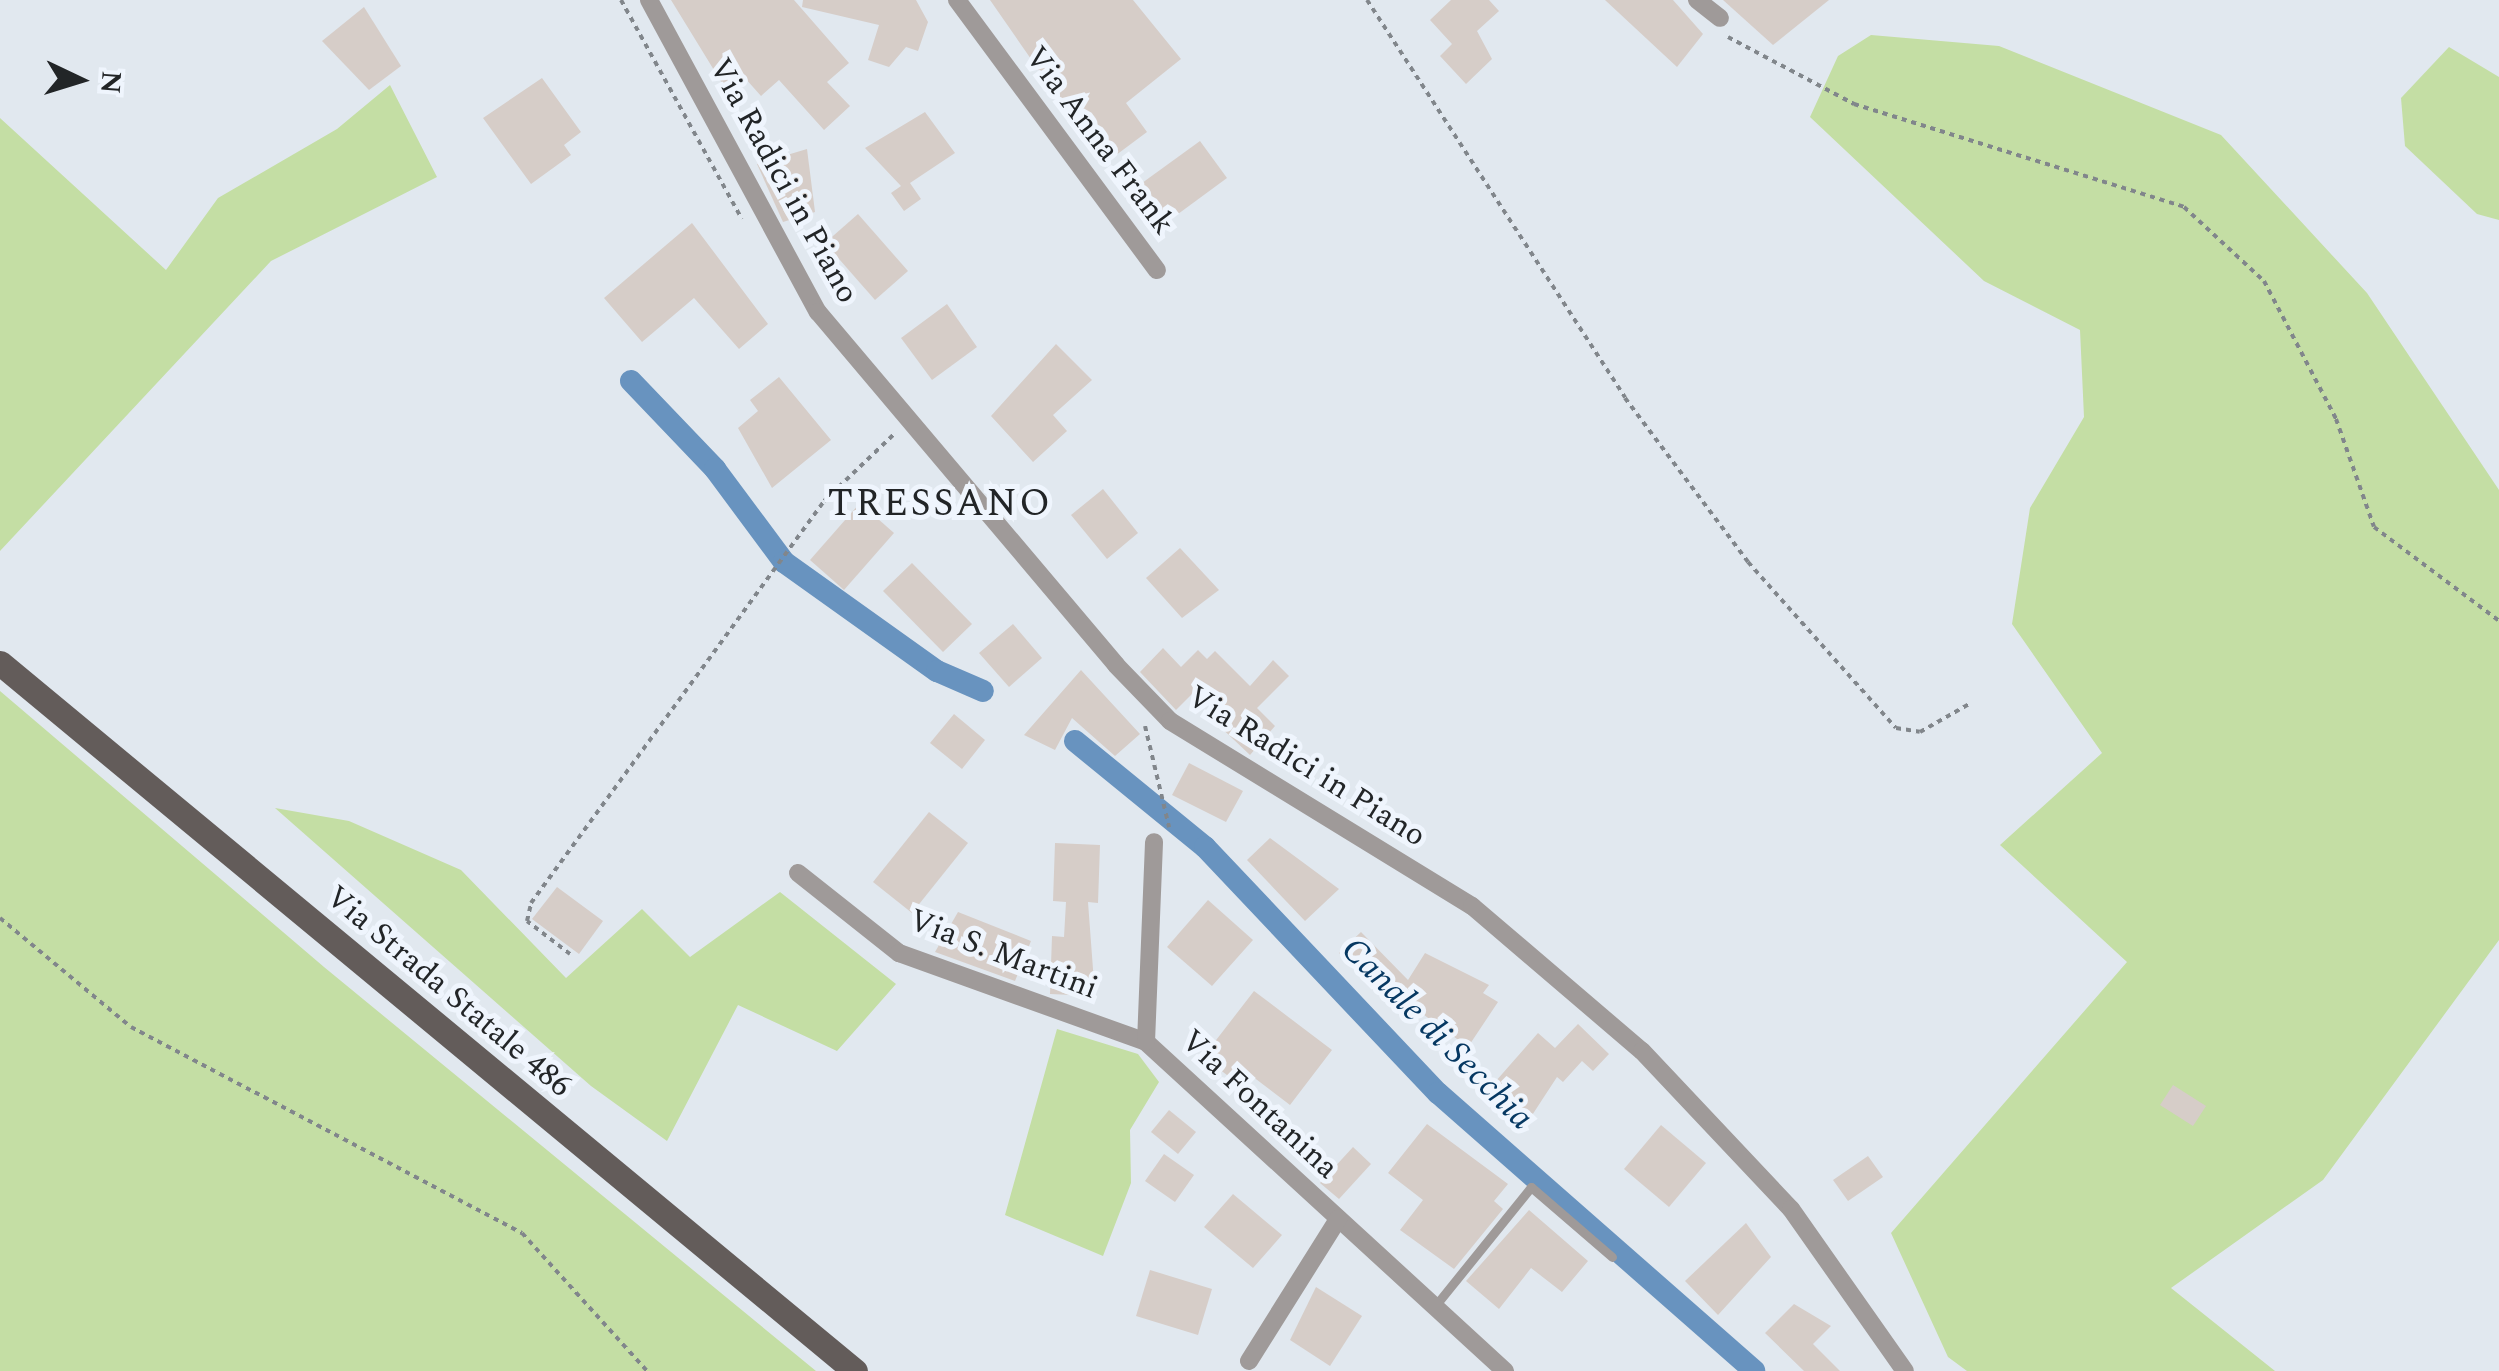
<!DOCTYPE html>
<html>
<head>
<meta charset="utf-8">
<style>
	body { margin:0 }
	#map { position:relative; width:2499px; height:1371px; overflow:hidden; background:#e1e8ef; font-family:Spectral,serif }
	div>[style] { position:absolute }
	.green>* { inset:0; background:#c4dea4 }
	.canal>* { height:22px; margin:-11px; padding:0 11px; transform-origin:11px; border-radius:11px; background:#6893bf }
	.building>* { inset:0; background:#d6cdc8 }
	.path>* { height:4px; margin-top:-2px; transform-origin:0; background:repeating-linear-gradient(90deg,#81868b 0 5px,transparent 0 10px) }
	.service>* { height:9px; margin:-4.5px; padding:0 4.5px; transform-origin:4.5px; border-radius:4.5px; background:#9f9a99 }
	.minor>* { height:18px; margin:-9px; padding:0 9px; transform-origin:9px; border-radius:9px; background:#9f9a99 }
	.primary>* { height:25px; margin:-12.5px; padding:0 12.5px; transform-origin:12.5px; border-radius:12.5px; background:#635c5a }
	span { translate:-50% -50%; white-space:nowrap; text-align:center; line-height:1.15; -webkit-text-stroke:10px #eff5fd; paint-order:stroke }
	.street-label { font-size:32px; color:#222527 }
	.water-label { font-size:35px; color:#063862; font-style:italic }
	.quarter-label { font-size:38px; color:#222527; letter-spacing:2.5px }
	.north { position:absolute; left:30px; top:30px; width:100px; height:100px; -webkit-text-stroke:8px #eff5fd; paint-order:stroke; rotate:94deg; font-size:28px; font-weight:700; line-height:40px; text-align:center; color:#222527 }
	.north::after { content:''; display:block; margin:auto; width:35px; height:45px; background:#222527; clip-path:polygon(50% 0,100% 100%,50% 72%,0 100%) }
</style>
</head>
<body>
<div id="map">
	<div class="green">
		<div style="clip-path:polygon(1871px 35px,1999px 46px,2221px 135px,2367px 293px,2499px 490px,2499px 940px,2323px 1180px,2171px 1288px,2275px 1371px,1967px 1371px,1948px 1357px,1891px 1233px,2127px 962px,2000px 845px,2102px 753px,2012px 624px,2030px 508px,2084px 417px,2080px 330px,1984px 281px,1810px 117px,1838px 56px)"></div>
		<div style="clip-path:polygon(2449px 47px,2499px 77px,2499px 220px,2477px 214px,2405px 146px,2401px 98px)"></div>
		<div style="clip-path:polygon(390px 85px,437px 177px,271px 261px,0 551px,0 118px,166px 270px,218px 198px,337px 129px)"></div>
		<div style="clip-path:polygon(0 691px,324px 967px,816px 1371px,0 1371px)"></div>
		<div style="clip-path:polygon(275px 808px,349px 821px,461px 870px,566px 978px,642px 909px,690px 957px,780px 892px,896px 984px,837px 1051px,738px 1005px,667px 1141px,591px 1086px)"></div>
		<div style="clip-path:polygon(1057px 1029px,1138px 1054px,1159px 1082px,1130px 1130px,1131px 1183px,1103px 1256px,1005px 1215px)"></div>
	</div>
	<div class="canal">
		<div style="left:631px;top:381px;width:122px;rotate:46.3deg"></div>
		<div style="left:715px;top:469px;width:116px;rotate:53.4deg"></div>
		<div style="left:784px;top:562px;width:188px;rotate:35.5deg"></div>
		<div style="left:937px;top:671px;width:50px;rotate:23.5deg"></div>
		<div style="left:1075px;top:741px;width:168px;rotate:39.2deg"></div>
		<div style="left:1205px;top:847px;width:339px;rotate:46.6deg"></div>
		<div style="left:1438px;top:1093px;width:421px;rotate:41.3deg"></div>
	</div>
	<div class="building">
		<div style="clip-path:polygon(671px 0,794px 0,849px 63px,827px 82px,850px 106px,824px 130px,779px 80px,761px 96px,745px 78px,725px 88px)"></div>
		<div style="clip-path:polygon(803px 0,916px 0,928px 22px,918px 51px,906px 47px,889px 67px,868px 60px,879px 25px,802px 7px)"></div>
		<div style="clip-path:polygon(990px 0,1133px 0,1181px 59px,1126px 103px,1147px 132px,1104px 164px)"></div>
		<div style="clip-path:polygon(1451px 0,1489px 0,1499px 11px,1477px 31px,1492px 59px,1466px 84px,1440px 56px,1452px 44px,1430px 20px)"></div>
		<div style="clip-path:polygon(1605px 0,1673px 0,1703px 34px,1677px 67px)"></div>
		<div style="clip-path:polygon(1723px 0,1829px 0,1773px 45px)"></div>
		<div style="clip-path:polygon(364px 7px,401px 66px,369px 90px,322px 41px)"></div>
		<div style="clip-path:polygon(542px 78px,581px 132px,564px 145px,571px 155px,531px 184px,483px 118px)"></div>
		<div style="clip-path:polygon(925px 112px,955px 153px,910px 183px,921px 199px,904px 211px,891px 193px,901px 186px,865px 148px)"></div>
		<div style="clip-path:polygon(1200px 141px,1227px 178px,1159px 228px,1131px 191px)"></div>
		<div style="clip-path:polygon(807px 149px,815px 212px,783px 222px,757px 164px)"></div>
		<div style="clip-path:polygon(858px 214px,908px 271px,875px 300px,825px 243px)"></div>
		<div style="clip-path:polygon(692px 223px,768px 324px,739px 349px,694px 298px,642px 342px,604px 298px)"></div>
		<div style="clip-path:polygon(947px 304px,977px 347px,932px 380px,901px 338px)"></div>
		<div style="clip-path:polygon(1056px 344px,1092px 380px,1053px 415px,1067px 431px,1033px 462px,991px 416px)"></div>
		<div style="clip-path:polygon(779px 377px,831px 440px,772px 488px,738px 428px,758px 411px,750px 400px)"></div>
		<div style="clip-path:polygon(1103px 489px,1138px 533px,1107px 559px,1071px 515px)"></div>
		<div style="clip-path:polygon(860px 503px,894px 533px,844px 590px,810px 560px)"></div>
		<div style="clip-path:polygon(1180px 548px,1219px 590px,1182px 618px,1146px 578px)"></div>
		<div style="clip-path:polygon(912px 563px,972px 624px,943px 652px,883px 591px)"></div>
		<div style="clip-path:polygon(1013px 624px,1042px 658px,1009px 687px,979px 653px)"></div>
		<div style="clip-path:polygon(1163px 648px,1181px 667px,1198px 650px,1207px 659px,1215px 651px,1250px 686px,1273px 660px,1289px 676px,1257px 708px,1275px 726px,1250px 755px,1214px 721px,1224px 711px,1199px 687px,1176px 710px,1140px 672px)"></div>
		<div style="clip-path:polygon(1081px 670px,1140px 734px,1115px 756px,1072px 718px,1055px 750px,1024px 735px)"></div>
		<div style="clip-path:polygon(954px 714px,985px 740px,962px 769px,930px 743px)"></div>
		<div style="clip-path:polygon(1189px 763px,1243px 791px,1226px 822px,1172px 795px)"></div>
		<div style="clip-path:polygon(929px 812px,968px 843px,912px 913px,873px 882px)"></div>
		<div style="clip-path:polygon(1270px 838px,1339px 889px,1305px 921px,1247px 860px)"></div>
		<div style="clip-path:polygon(1055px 843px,1100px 845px,1098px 903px,1088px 902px,1095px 996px,1050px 994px,1052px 936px,1064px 937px,1066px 902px,1053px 901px)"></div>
		<div style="clip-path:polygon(557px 887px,603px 921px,579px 954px,532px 919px)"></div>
		<div style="clip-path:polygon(1208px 900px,1253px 940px,1212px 986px,1167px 947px)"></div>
		<div style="clip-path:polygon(958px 912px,1031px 941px,1015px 981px,935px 952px)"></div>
		<div style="clip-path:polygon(1361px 932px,1408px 980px,1425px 953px,1489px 985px,1483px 993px,1498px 1002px,1468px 1047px,1339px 953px)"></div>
		<div style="clip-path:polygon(1254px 991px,1332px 1050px,1290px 1105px,1248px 1073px,1239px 1084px,1203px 1057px)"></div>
		<div style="clip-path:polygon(1578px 1024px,1609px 1054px,1593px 1071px,1582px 1061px,1563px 1082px,1557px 1077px,1521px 1132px,1481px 1098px,1538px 1033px,1555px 1048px)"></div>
		<div style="clip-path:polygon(2173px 1085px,2206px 1106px,2193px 1126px,2160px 1105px)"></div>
		<div style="clip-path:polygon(1169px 1110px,1196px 1132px,1178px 1154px,1151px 1132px)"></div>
		<div style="clip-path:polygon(1427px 1124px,1508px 1184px,1494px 1201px,1503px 1209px,1454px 1269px,1400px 1230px,1423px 1200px,1388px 1173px)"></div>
		<div style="clip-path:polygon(1661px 1125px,1706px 1163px,1669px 1207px,1624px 1169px)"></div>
		<div style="clip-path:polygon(1353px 1147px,1371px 1164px,1339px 1199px,1320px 1183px)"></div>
		<div style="clip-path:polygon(1164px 1154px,1194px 1175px,1175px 1202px,1145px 1181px)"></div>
		<div style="clip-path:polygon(1868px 1156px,1883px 1177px,1848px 1201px,1833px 1180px)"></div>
		<div style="clip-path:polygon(1233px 1194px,1282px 1235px,1253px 1268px,1204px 1227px)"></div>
		<div style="clip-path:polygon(1529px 1210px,1588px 1261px,1562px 1292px,1531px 1268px,1499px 1309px,1466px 1281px)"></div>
		<div style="clip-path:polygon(1746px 1223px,1771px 1257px,1718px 1315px,1685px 1281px)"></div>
		<div style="clip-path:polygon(1150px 1270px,1212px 1289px,1198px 1335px,1136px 1316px)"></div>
		<div style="clip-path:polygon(1316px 1287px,1362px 1316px,1330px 1366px,1290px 1340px)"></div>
		<div style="clip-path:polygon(1794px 1304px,1831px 1326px,1813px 1344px,1840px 1371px,1804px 1371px,1765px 1333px)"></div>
	</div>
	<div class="path">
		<div style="left:621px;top:0;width:250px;rotate:61.1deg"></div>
		<div style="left:1367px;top:0;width:474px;rotate:57deg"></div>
		<div style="left:1625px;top:398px;width:205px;rotate:53.1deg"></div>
		<div style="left:1748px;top:562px;width:222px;rotate:48.3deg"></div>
		<div style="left:1896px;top:728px;width:24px;rotate:9deg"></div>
		<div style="left:1920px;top:732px;width:59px;rotate:-29.6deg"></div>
		<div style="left:1728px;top:37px;width:143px;rotate:28deg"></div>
		<div style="left:1854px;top:104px;width:346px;rotate:17.3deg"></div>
		<div style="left:2184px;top:207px;width:109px;rotate:42.8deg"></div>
		<div style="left:2264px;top:281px;width:156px;rotate:62.4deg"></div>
		<div style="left:2336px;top:419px;width:114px;rotate:70.6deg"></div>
		<div style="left:2374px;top:527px;width:156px;rotate:36.9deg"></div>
		<div style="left:1145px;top:726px;width:104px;rotate:76.6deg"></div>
		<div style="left:0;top:918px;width:170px;rotate:39.8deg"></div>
		<div style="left:131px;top:1027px;width:442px;rotate:27.8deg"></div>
		<div style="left:522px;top:1233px;width:186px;rotate:47.8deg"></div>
		<div style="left:570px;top:954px;width:54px;rotate:-142.5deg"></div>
		<div style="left:527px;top:921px;width:18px;rotate:-77deg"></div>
		<div style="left:531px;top:903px;width:497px;rotate:-53.9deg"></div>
		<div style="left:824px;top:501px;width:97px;rotate:-43.7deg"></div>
	</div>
	<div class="service">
		<div style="left:1435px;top:1306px;width:153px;rotate:-51.1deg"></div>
		<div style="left:1531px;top:1187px;width:107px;rotate:40.8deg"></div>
	</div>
	<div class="minor">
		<div style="left:649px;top:0;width:355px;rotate:61.6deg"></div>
		<div style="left:818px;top:312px;width:462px;rotate:49.8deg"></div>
		<div style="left:1116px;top:665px;width:78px;rotate:46deg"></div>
		<div style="left:1170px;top:721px;width:354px;rotate:31.5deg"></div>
		<div style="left:1472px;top:906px;width:223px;rotate:40.5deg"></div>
		<div style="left:1642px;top:1051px;width:217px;rotate:46.7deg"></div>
		<div style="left:1791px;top:1209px;width:198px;rotate:54.9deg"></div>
		<div style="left:957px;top:0;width:336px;rotate:53.5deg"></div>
		<div style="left:1697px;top:0;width:29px;rotate:38deg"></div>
		<div style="left:798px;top:873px;width:129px;rotate:38.4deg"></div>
		<div style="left:899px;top:953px;width:263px;rotate:19.8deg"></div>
		<div style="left:1146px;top:1042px;width:487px;rotate:42.5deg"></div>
		<div style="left:1146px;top:1042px;width:200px;rotate:-87.7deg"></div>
		<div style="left:1249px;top:1361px;width:168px;rotate:-57.9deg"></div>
	</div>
	<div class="primary">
		<div style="left:0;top:663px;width:1110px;rotate:39.63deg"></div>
	</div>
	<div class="street-label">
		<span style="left:1099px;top:141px;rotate:53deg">Via Anna Frank</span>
		<span style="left:783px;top:181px;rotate:61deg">Via Radici in Piano</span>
		<span style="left:1306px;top:767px;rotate:32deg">Via Radici in Piano</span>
		<span style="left:1003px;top:955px;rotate:21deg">Via S. Martini</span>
		<span style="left:448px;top:992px;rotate:40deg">Via Strada Statale 486</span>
		<span style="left:1259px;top:1105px;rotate:43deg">Via Fontanina</span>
	</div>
	<div class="water-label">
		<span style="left:1437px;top:1034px;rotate:45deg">Canale di Secchia</span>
	</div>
	<div class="quarter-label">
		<span style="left:940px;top:505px">TRESSANO</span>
	</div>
	<div class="north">N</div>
</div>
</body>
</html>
